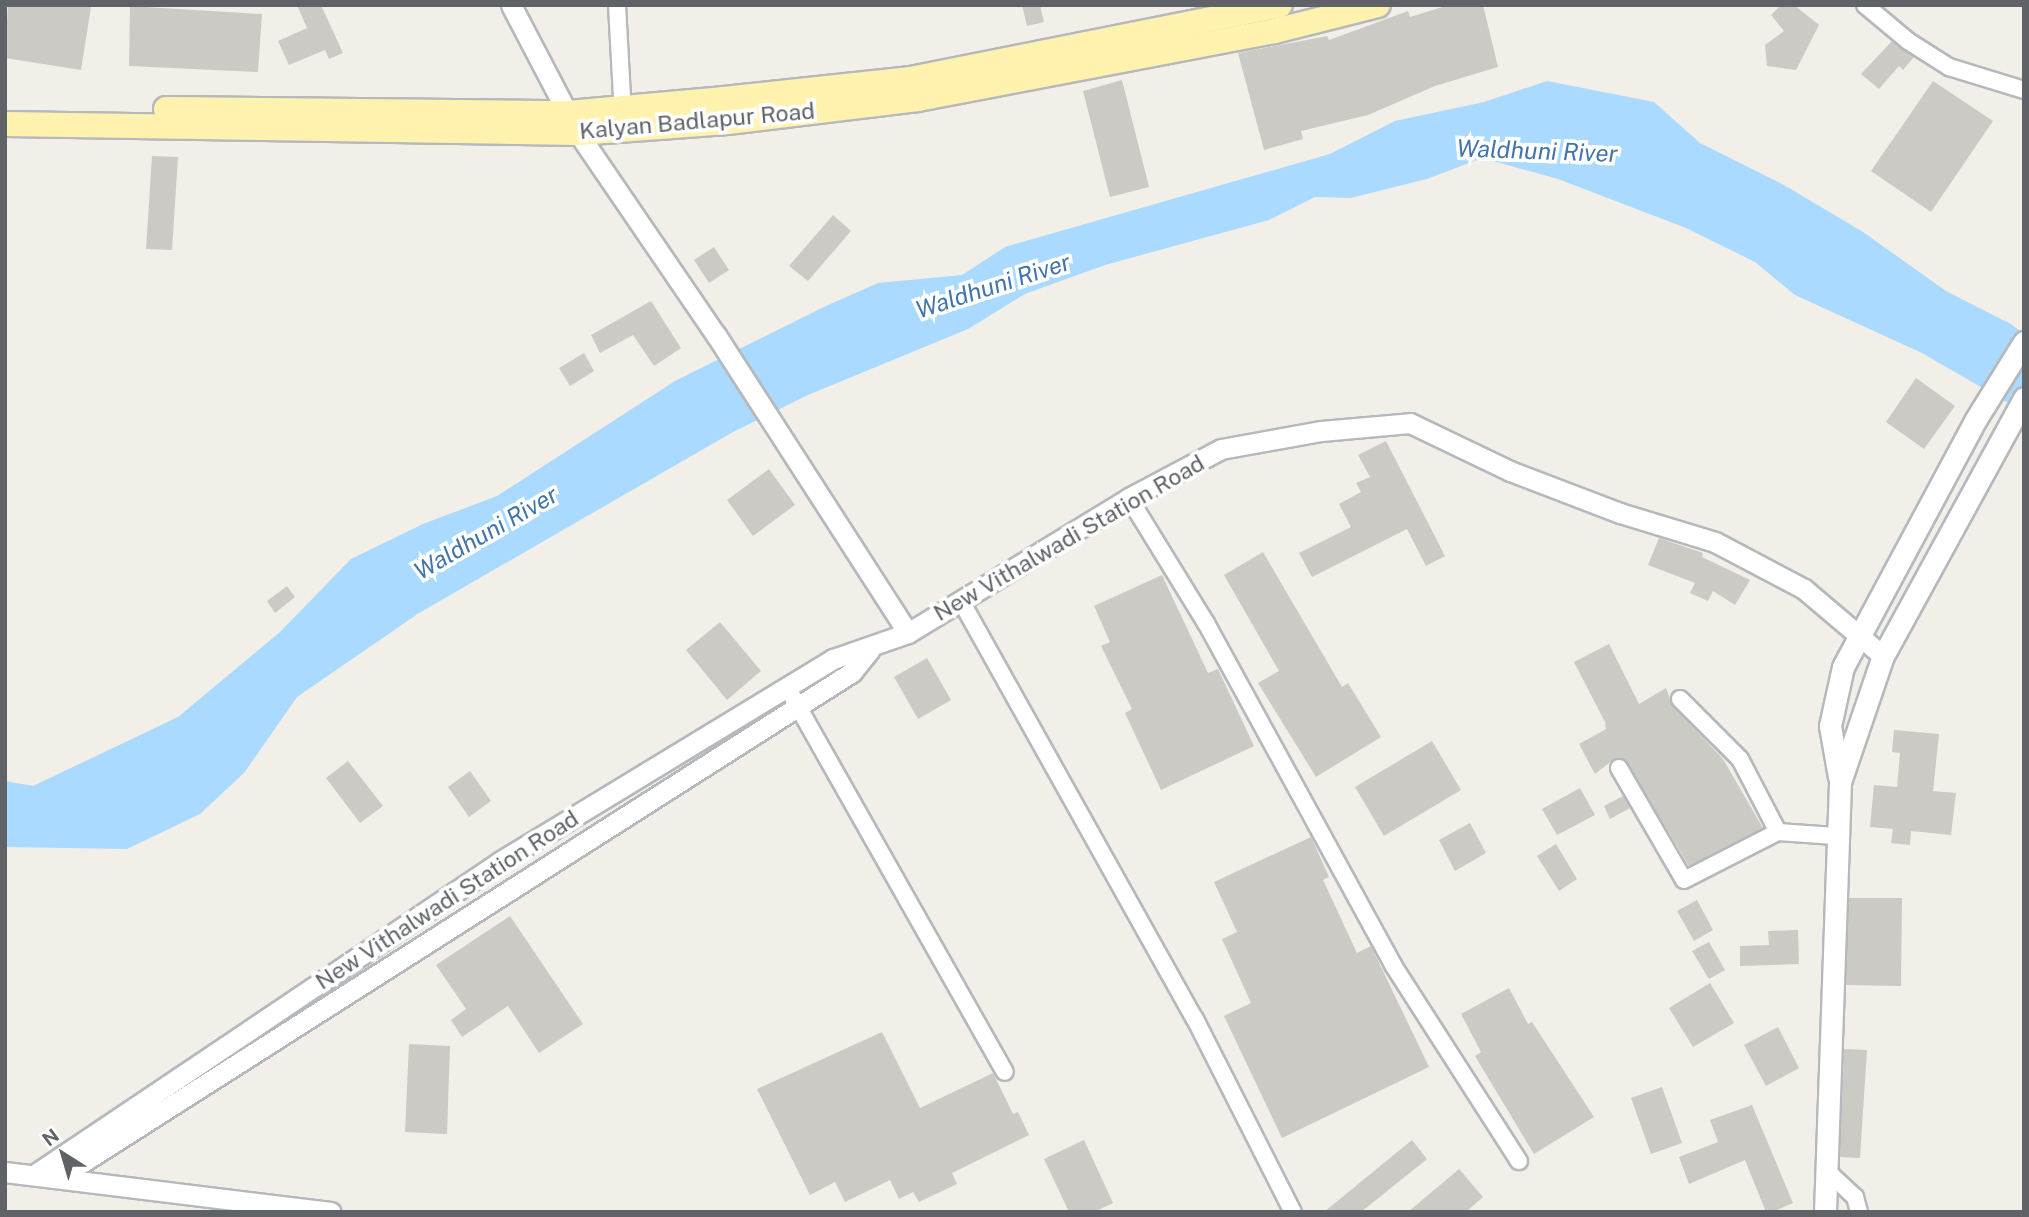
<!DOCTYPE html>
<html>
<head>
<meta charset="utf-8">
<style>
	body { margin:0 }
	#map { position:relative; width:2029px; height:1217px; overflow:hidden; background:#f1efe8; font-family:"Public Sans",sans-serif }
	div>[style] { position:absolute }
	.water>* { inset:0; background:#aadaff }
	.building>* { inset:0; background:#cccac5 }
	.roads { filter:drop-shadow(2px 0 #b5b8bc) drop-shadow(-2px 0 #b5b8bc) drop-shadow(0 2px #b5b8bc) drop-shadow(0 -2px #b5b8bc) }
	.minor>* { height:16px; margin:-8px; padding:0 8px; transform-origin:8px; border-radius:8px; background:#fff }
	.tertiary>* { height:19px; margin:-9.5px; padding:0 9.5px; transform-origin:9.5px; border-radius:9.5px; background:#fff }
	.secondary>* { height:21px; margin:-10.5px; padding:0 10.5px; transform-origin:10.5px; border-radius:10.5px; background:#fff }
	.primary>* { height:24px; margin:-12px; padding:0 12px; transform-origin:12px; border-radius:12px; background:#fff2af }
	span { translate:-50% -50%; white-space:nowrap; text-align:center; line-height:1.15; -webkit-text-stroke:7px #fff; paint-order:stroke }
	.street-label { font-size:23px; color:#5f6368 }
	.water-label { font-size:24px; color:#4174aa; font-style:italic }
	.frame { position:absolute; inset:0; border:7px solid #5f6368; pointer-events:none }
	.north { position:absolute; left:28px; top:1119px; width:70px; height:70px; -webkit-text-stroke:5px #fff; paint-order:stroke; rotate:323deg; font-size:19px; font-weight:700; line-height:28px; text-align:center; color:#5f6368 }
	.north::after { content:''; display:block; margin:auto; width:24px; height:32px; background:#5f6368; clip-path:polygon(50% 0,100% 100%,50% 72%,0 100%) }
</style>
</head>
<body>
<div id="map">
	<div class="water">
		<div style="clip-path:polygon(1547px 81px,1654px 102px,1700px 143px,1784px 185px,1863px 232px,1946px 291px,2011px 324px,2024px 334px,2024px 412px,1922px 353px,1795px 295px,1755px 262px,1686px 228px,1558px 179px,1482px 158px,1427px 179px,1351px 198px,1315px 197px,1269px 220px,1105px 265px,1025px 294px,968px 329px,808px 395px,733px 432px,419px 613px,297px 697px,244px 773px,200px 814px,127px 849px,5px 847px,5px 781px,33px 786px,178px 717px,280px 632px,351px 559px,423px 524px,497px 496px,675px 381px,828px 305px,878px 283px,962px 275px,1005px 247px,1330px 154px,1395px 121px,1484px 102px)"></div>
	</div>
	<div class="building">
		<div style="clip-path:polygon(8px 5px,91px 7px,81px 70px,5px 58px)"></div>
		<div style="clip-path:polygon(297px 5px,321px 5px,343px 53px,329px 59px,325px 50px,289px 65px,278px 41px,307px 28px)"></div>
		<div style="clip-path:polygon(1022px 5px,1040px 5px,1044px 22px,1027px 26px)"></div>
		<div style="clip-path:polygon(1449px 5px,1483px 5px,1498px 67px,1435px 86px,1368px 115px,1301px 131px,1303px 139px,1264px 150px,1238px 53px,1327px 36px,1329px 40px,1408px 11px,1410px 17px)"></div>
		<div style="clip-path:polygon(1781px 5px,1794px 5px,1819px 25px,1796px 70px,1767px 66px,1765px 45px,1784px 31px,1771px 15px)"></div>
		<div style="clip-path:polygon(130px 6px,262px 14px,258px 72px,129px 66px)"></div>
		<div style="clip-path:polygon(1892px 41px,1914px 57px,1903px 70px,1899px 66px,1879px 89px,1861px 74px)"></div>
		<div style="clip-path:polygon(1122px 80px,1149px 187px,1110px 197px,1083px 91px)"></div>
		<div style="clip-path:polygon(1933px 81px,1993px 121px,1931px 212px,1871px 171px)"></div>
		<div style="clip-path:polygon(152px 156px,178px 157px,172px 250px,146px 249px)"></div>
		<div style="clip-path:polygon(833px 215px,851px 231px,808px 281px,789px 266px)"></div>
		<div style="clip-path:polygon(714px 247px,729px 270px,709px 283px,694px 260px)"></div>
		<div style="clip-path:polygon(651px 301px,681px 348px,654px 366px,633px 335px,600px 353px,591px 335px)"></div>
		<div style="clip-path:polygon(584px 353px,594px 371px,570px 386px,559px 368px)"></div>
		<div style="clip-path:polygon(1916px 378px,1955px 406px,1924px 449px,1886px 422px)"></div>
		<div style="clip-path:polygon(1386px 441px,1445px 556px,1426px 566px,1407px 529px,1312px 577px,1299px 553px,1351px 527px,1339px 504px,1361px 492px,1356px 483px,1370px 477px,1358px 455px)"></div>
		<div style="clip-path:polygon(769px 469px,795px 505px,753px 536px,727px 500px)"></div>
		<div style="clip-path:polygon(1659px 538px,1703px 553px,1702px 557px,1750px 580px,1735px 605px,1713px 591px,1708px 601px,1690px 593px,1695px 583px,1648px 565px)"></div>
		<div style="clip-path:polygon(1263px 552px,1342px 687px,1348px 683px,1381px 737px,1316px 777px,1258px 683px,1279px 671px,1224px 575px)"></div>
		<div style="clip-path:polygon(1162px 575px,1208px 673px,1218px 669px,1254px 746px,1161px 790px,1125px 713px,1132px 709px,1101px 646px,1110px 642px,1094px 606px)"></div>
		<div style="clip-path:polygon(287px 586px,295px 597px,275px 613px,267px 601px)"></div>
		<div style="clip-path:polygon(720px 622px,761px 671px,727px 700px,686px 650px)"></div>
		<div style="clip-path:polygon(1609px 644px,1639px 704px,1666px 688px,1673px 706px,1723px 759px,1763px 828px,1689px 866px,1625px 759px,1614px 759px,1595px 774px,1579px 744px,1606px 729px,1605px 722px,1574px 662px)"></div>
		<div style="clip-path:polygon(927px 658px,951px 700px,918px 719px,894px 677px)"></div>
		<div style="clip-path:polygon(1894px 730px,1939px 734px,1933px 791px,1956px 793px,1951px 835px,1911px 831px,1910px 845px,1891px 843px,1893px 829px,1870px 827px,1874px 785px,1897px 787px,1900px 753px,1892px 752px)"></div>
		<div style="clip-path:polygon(1432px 741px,1461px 790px,1384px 836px,1355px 787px)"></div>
		<div style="clip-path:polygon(348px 761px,383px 806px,360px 823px,326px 778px)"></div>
		<div style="clip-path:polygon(470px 771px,491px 801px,469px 817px,448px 787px)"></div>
		<div style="clip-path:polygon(1580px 788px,1595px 815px,1557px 835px,1542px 809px)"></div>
		<div style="clip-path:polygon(1623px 796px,1630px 808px,1610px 819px,1604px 806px)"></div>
		<div style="clip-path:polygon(1470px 823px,1486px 853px,1455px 871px,1439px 840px)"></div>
		<div style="clip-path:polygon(1311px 837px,1329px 877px,1323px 880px,1357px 953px,1371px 946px,1429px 1067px,1282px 1138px,1224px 1016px,1251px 1003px,1222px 939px,1237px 932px,1214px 882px)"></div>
		<div style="clip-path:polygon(1556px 844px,1577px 879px,1559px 891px,1537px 856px)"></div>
		<div style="clip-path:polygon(1849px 898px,1902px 898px,1901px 986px,1846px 985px)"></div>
		<div style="clip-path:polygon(1697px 900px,1713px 930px,1694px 941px,1677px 911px)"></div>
		<div style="clip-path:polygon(510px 916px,583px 1024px,539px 1053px,508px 1006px,462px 1037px,451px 1020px,466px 1009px,436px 965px)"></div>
		<div style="clip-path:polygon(1798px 930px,1799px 964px,1740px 966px,1740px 946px,1769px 945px,1768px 931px)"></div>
		<div style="clip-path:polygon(1709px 942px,1725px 970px,1709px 979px,1692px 951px)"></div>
		<div style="clip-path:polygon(1710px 983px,1734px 1023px,1693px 1047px,1669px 1008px)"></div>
		<div style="clip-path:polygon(1509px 988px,1528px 1024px,1532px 1022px,1594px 1117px,1534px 1154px,1475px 1056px,1481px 1052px,1461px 1014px)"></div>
		<div style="clip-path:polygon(1778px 1027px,1799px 1068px,1766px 1086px,1744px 1045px)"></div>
		<div style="clip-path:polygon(882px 1032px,920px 1108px,993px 1073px,1013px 1114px,1018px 1112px,1029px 1135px,952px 1173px,957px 1184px,919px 1202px,913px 1192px,899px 1199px,890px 1180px,845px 1202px,835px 1182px,810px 1195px,757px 1089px)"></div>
		<div style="clip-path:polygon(409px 1044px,450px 1046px,447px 1134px,405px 1132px)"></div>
		<div style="clip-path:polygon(1844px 1049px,1867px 1050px,1860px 1158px,1840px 1157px)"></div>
		<div style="clip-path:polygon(1662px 1087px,1682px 1143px,1651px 1154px,1631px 1098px)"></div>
		<div style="clip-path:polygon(1752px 1105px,1793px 1203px,1772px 1212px,1766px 1212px,1745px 1160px,1689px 1184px,1679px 1157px,1718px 1142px,1710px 1120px)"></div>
		<div style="clip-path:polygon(1084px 1140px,1113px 1203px,1094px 1212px,1069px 1212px,1044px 1159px)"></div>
		<div style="clip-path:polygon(1412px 1140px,1427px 1159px,1361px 1212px,1324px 1212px)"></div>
		<div style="clip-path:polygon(1459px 1169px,1483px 1197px,1466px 1212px,1408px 1212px)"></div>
	</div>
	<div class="roads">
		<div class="minor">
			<div style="left:617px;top:5px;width:112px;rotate:86.9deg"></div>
			<div style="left:1865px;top:5px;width:56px;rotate:39.9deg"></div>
			<div style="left:1908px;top:41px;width:49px;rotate:32.4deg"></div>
			<div style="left:1949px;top:67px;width:78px;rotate:17deg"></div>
			<div style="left:1129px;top:498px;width:147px;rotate:58.4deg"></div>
			<div style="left:1206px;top:623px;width:390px;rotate:61.3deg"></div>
			<div style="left:1393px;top:965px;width:233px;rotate:57.3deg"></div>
			<div style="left:961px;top:601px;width:479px;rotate:60.8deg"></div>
			<div style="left:1195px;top:1019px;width:216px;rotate:63.1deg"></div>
			<div style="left:787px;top:687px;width:442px;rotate:60.5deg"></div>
			<div style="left:1680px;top:699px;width:85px;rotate:45deg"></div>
			<div style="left:1740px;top:759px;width:82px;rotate:62.5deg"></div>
			<div style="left:1619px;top:768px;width:129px;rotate:59.9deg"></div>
			<div style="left:1684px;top:880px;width:106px;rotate:-27.1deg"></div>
			<div style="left:1778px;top:832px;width:57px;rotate:4deg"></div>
			<div style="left:1826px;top:1170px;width:40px;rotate:43deg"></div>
			<div style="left:1855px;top:1197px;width:16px;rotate:75deg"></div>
		</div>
		<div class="tertiary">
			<div style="left:511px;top:5px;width:144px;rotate:62.4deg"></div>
			<div style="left:578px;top:133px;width:245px;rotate:55.7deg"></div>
			<div style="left:716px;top:335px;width:354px;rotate:57.2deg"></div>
			<div style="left:5px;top:1172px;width:328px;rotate:7deg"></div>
			<div style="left:37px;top:1173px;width:559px;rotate:-33.92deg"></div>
			<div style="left:501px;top:861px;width:389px;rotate:-31.3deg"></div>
			<div style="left:833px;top:659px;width:79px;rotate:-19.1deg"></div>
			<div style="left:908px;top:633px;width:259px;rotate:-31.4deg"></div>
			<div style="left:1129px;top:498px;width:104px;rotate:-28deg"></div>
			<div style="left:1221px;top:449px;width:102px;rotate:-10.2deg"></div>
			<div style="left:1321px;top:431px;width:89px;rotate:-5.1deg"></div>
			<div style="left:1410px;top:423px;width:111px;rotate:25.6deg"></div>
			<div style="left:1510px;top:471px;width:118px;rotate:20.9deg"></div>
			<div style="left:1620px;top:513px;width:99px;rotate:17deg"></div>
			<div style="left:1715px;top:542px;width:101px;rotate:27.8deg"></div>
			<div style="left:1804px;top:589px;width:104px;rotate:40.3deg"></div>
			<div style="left:61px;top:1176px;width:938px;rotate:-32.5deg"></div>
			<div style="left:852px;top:672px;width:28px;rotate:-51deg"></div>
		</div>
		<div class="secondary">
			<div style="left:1839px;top:777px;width:52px;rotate:-100deg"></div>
			<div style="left:1830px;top:726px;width:60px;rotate:-77.6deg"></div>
			<div style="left:1843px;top:667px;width:281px;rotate:-61.8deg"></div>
			<div style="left:1976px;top:419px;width:91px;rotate:-58.1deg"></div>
			<div style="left:1825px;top:1212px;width:430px;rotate:-88deg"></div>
			<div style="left:1840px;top:782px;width:133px;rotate:-71.2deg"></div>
			<div style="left:1883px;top:656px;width:294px;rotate:-61.3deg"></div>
		</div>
		<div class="primary">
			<div style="left:166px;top:109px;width:402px;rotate:0.6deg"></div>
			<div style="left:568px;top:113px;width:157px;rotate:-5.1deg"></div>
			<div style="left:724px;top:99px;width:188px;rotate:-6.1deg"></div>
			<div style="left:911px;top:79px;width:376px;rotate:-11.3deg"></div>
			<div style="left:5px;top:124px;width:573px;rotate:0.9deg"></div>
			<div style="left:578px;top:133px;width:150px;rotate:-4.2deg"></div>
			<div style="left:728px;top:122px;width:191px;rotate:-6.9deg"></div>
			<div style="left:918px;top:99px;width:363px;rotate:-10.8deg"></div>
			<div style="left:1275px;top:31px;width:106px;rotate:-14.2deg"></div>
		</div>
	</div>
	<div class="street-label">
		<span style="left:697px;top:121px;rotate:-5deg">Kalyan Badlapur Road</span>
		<span style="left:1069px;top:538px;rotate:-30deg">New Vithalwadi Station Road</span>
		<span style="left:447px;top:900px;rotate:-33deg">New Vithalwadi Station Road</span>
	</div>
	<div class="water-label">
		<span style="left:1537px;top:151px;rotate:2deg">Waldhuni River</span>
		<span style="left:993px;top:286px;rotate:-18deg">Waldhuni River</span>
		<span style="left:486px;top:533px;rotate:-30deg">Waldhuni River</span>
	</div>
	<div class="frame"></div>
	<div class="north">N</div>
</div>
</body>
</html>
